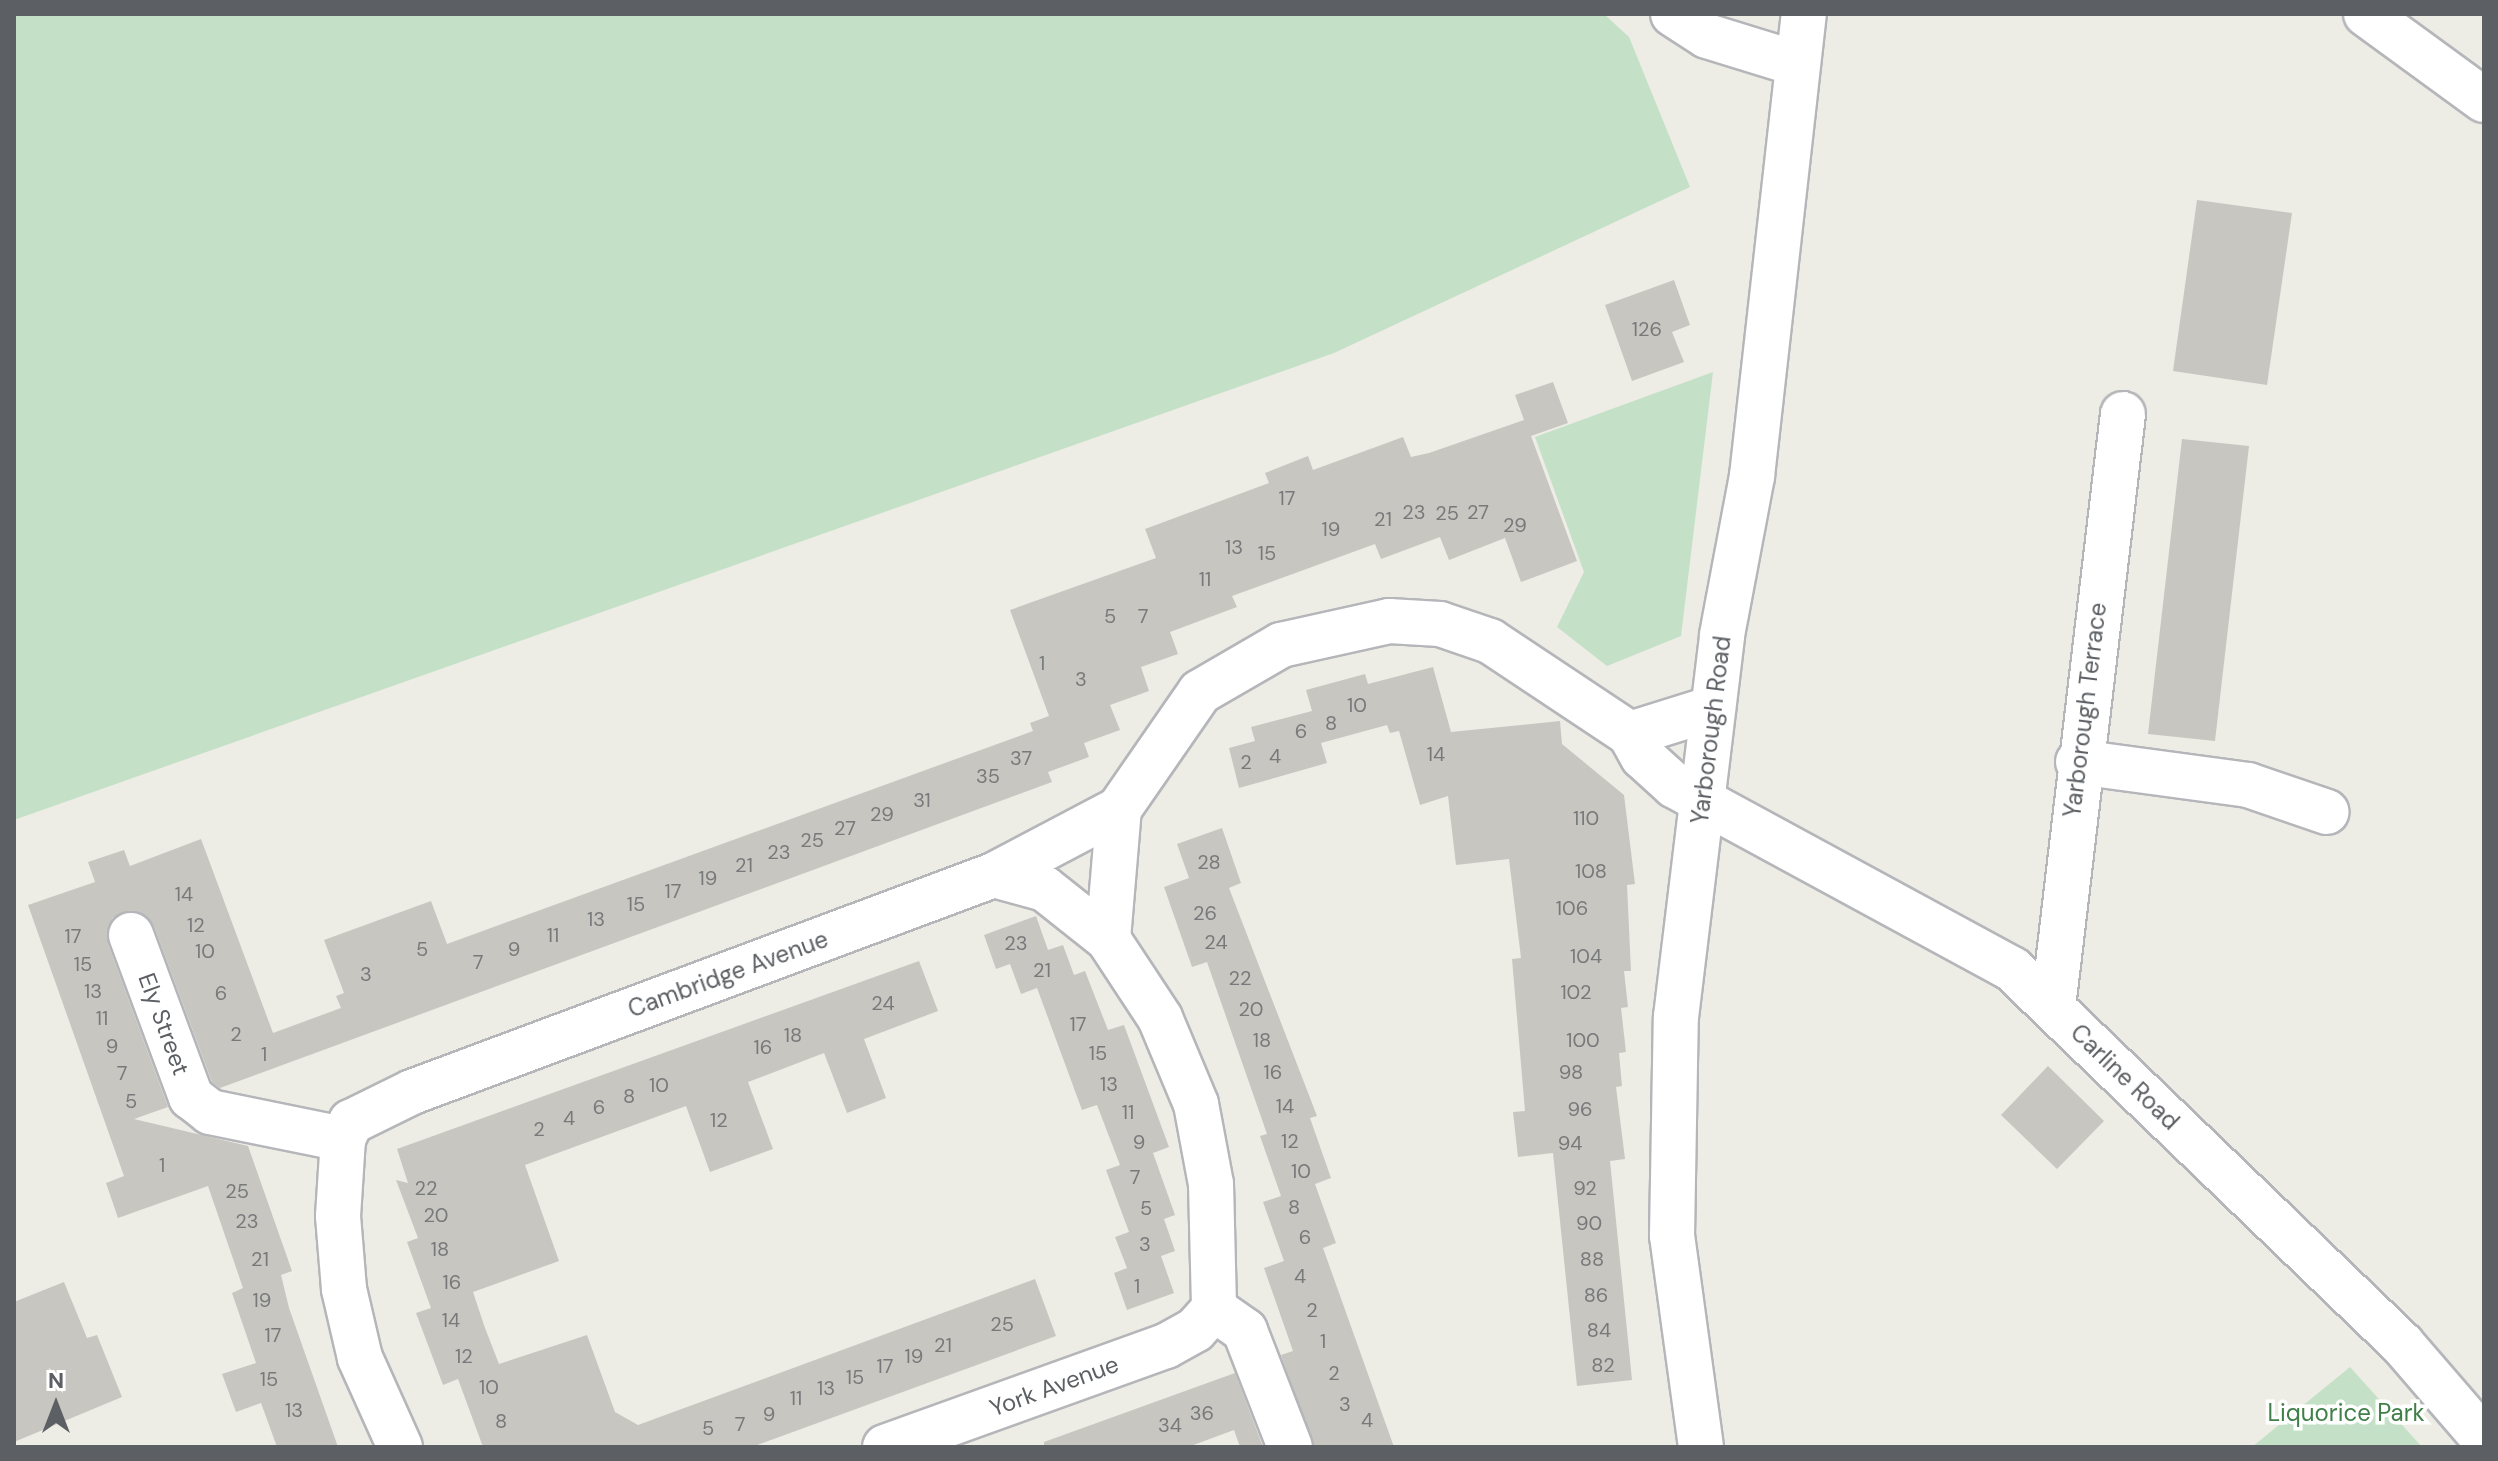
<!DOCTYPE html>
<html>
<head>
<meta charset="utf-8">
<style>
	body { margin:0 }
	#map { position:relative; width:2498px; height:1461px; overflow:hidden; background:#edece5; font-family:"DM Sans",sans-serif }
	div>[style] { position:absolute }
	.green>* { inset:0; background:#c4e1c7 }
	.building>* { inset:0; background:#c8c6c1 }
	.roads { filter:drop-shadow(2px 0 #b5b6ba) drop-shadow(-2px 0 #b5b6ba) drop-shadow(0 2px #b5b6ba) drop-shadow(0 -2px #b5b6ba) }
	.street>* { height:44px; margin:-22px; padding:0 22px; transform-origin:22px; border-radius:22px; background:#fff }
	.secondary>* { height:44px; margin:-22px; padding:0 22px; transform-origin:22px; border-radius:22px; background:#fff }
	span { translate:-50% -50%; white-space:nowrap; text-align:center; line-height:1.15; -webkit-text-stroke:7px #fff; paint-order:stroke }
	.number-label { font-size:20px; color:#77797a }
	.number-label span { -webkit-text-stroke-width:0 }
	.street-label { font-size:24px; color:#5c5f63 }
	.park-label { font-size:24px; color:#407f48 }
	.frame { position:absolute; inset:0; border:16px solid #5c5f63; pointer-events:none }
	.north { position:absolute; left:16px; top:1365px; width:80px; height:80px; -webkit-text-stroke:6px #fff; paint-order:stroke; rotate:0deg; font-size:22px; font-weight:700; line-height:32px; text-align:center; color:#5c5f63 }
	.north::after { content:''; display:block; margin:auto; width:28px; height:36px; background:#5c5f63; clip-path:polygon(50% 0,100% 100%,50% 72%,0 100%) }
</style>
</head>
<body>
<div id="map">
	<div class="green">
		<div style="clip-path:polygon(14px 14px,1604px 14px,1629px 37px,1690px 187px,1334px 353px,14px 820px)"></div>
		<div style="clip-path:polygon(1713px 372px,1681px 636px,1607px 666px,1557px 627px,1584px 572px,1535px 437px)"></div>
		<div style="clip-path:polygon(2350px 1367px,2422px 1447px,2252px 1447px)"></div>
	</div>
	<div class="building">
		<div style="clip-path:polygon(2197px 200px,2292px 213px,2267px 385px,2173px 371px)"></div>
		<div style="clip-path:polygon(1674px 280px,1690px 325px,1672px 332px,1684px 362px,1632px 381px,1605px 305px)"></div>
		<div style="clip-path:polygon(1553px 382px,1568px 423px,1531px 436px,1577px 561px,1521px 582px,1505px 538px,1449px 560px,1440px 537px,1381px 559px,1375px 544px,1232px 596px,1237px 607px,1170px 632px,1178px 654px,1141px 667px,1149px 691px,1110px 705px,1120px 730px,1084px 743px,1089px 757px,1048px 772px,1052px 782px,220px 1088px,212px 1082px,154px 926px,136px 911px,112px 918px,108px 944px,168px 1107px,134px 1119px,248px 1146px,292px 1271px,281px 1275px,289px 1308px,338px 1447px,277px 1447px,261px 1403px,236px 1412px,222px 1374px,256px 1363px,232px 1293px,243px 1288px,208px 1186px,118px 1218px,106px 1183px,124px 1176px,28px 905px,95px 882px,88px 862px,124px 850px,130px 866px,201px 839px,273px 1033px,341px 1008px,336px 996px,344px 993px,324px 940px,431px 901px,447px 944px,1033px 731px,1030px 723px,1049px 716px,1010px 610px,1156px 558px,1145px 529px,1269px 483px,1265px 473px,1308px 456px,1313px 470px,1403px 437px,1411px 457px,1429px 453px,1524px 420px,1515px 395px)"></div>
		<div style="clip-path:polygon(2182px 439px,2249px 446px,2215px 741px,2148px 734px)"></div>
		<div style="clip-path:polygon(1433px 667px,1451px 732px,1560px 721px,1562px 744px,1624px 795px,1635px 884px,1627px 885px,1631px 971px,1624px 971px,1628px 1007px,1621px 1008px,1626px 1052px,1619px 1053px,1622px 1086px,1616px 1087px,1625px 1159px,1610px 1161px,1632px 1380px,1577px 1386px,1553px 1153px,1518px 1157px,1513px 1112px,1525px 1111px,1512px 959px,1521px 958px,1509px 859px,1456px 865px,1448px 796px,1420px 805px,1399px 731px,1390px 733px,1387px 725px,1321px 743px,1327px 763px,1239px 788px,1229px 748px,1255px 741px,1251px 727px,1312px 711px,1306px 690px,1365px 674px,1368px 684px)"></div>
		<div style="clip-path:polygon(1222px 828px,1241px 883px,1229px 888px,1317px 1116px,1310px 1118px,1331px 1178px,1315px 1184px,1336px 1243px,1323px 1248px,1394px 1447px,1314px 1447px,1281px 1355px,1293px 1351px,1264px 1268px,1284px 1261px,1263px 1202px,1281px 1196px,1260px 1136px,1267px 1134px,1207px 962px,1192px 967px,1164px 887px,1189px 878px,1177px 844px)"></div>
		<div style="clip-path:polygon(1036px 916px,1048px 950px,1063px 945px,1074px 975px,1085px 971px,1108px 1030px,1124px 1025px,1169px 1147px,1153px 1153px,1175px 1215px,1164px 1219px,1175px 1251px,1161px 1256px,1174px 1293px,1127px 1310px,1114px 1273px,1127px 1268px,1115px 1237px,1129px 1232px,1106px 1170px,1120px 1165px,1097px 1105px,1082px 1110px,1037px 988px,1021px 994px,1010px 964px,996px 969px,984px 935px)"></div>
		<div style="clip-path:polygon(919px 961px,938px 1011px,864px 1039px,886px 1098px,847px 1113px,824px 1053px,748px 1082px,773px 1149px,710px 1172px,686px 1106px,525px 1165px,559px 1261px,473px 1292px,485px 1328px,499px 1364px,587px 1335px,615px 1412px,638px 1425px,1035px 1279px,1056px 1336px,752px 1447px,483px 1447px,458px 1379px,443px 1385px,416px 1313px,431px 1308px,407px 1242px,418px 1238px,396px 1180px,408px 1183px,397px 1149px)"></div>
		<div style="clip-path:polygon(2048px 1066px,2104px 1121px,2057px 1169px,2001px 1115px)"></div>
		<div style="clip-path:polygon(64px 1282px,87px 1338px,97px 1335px,122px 1397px,14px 1442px,14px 1302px)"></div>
		<div style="clip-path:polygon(1235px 1373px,1263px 1447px,1240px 1447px,1234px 1430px,1188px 1447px,1044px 1447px,1044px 1442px)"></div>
	</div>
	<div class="roads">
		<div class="street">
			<div style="left:2366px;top:14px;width:146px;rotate:36.1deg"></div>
			<div style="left:1630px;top:734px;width:87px;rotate:-17.4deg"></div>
			<div style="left:2078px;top:762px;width:172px;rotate:7.7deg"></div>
			<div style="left:2248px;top:785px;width:83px;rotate:18.9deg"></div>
			<div style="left:994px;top:875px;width:53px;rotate:15.4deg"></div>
			<div style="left:1045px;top:889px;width:80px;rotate:38.4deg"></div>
			<div style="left:1108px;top:939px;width:95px;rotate:56.6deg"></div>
			<div style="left:1160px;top:1018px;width:93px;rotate:67.3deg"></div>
			<div style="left:1196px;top:1104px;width:81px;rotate:79.4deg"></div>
			<div style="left:1211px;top:1184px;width:125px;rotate:88.6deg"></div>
			<div style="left:131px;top:935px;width:173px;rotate:69.7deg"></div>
			<div style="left:191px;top:1097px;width:24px;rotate:38deg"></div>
			<div style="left:210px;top:1112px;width:136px;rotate:11.5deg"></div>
			<div style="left:1108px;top:939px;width:130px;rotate:-85.2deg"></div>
			<div style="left:1119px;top:809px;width:142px;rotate:-55.3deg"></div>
			<div style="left:1200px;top:692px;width:94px;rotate:-30.1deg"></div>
			<div style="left:1281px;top:645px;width:111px;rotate:-12.5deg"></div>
			<div style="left:1389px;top:621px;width:51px;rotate:3.4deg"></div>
			<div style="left:1440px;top:624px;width:53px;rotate:18.8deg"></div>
			<div style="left:1490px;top:641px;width:168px;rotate:33.6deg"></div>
			<div style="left:1630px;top:734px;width:26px;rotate:61deg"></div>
			<div style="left:1643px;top:757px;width:43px;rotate:42.2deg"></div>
			<div style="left:1675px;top:786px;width:383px;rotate:28.5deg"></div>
			<div style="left:2012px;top:969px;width:541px;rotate:43.88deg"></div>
			<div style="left:2402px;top:1344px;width:125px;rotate:49.2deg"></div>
			<div style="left:2053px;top:1007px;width:597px;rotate:-83.27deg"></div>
			<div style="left:1214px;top:1309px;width:38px;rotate:35deg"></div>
			<div style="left:1245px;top:1331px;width:124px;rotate:68.8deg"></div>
			<div style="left:400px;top:1447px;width:98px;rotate:-114.2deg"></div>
			<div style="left:360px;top:1358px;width:71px;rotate:-103.1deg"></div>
			<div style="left:344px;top:1289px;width:73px;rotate:-94.7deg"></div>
			<div style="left:338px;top:1216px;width:77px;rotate:-86.3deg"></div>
			<div style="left:343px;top:1139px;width:19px;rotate:-65deg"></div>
			<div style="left:351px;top:1122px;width:68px;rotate:-26.2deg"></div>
			<div style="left:412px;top:1092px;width:621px;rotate:-20.45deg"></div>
			<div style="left:994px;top:875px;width:141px;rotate:-27.8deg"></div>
			<div style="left:885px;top:1447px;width:299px;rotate:-19.8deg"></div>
			<div style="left:1166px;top:1346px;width:33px;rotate:-29deg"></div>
			<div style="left:1195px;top:1330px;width:28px;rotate:-48deg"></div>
		</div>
		<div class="secondary">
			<div style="left:1673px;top:14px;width:40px;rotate:32.9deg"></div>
			<div style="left:1707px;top:36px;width:95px;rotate:17.1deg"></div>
			<div style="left:1701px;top:1447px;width:213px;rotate:-97.8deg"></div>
			<div style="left:1672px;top:1236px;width:219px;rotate:-89deg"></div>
			<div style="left:1676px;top:1017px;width:385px;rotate:-83.1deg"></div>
			<div style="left:1722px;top:635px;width:162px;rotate:-79.3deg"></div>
			<div style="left:1752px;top:476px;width:465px;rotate:-83.6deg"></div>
		</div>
	</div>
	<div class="number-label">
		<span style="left:1647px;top:329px">126</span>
		<span style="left:1287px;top:498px">17</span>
		<span style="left:1414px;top:512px">23</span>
		<span style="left:1478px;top:512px">27</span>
		<span style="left:1447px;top:513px">25</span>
		<span style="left:1383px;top:519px">21</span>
		<span style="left:1515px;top:525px">29</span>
		<span style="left:1331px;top:529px">19</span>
		<span style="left:1234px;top:547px">13</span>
		<span style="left:1267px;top:553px">15</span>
		<span style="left:1205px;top:579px">11</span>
		<span style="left:1110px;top:616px">5</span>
		<span style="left:1143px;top:616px">7</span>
		<span style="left:1042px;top:663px">1</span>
		<span style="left:1081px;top:679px">3</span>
		<span style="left:1357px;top:705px">10</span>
		<span style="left:1331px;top:723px">8</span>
		<span style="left:1301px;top:731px">6</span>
		<span style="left:1436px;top:754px">14</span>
		<span style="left:1275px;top:756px">4</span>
		<span style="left:1021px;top:758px">37</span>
		<span style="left:1246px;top:762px">2</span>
		<span style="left:988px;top:776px">35</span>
		<span style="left:922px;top:800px">31</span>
		<span style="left:882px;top:814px">29</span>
		<span style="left:1586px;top:818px">110</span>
		<span style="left:845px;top:828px">27</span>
		<span style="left:812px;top:840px">25</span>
		<span style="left:779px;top:852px">23</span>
		<span style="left:1209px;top:862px">28</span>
		<span style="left:744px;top:865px">21</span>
		<span style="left:1591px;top:871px">108</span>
		<span style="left:708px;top:878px">19</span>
		<span style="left:673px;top:891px">17</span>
		<span style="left:184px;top:894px">14</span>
		<span style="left:636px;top:904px">15</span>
		<span style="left:1572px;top:908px">106</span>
		<span style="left:1205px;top:913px">26</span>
		<span style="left:596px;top:919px">13</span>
		<span style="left:196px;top:925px">12</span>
		<span style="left:553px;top:935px">11</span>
		<span style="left:73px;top:936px">17</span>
		<span style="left:1216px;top:942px">24</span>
		<span style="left:1016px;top:943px">23</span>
		<span style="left:422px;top:949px">5</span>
		<span style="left:514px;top:949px">9</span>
		<span style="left:205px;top:951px">10</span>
		<span style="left:1586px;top:956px">104</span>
		<span style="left:478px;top:962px">7</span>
		<span style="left:83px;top:964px">15</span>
		<span style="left:1042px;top:970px">21</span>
		<span style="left:366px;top:974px">3</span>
		<span style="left:1240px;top:978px">22</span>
		<span style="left:93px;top:991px">13</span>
		<span style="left:1576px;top:992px">102</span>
		<span style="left:221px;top:993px">6</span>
		<span style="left:883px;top:1003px">24</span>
		<span style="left:1251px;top:1009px">20</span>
		<span style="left:102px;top:1018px">11</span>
		<span style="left:1078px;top:1024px">17</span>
		<span style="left:236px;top:1034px">2</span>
		<span style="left:793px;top:1035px">18</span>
		<span style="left:1262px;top:1040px">18</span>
		<span style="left:1583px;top:1040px">100</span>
		<span style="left:112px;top:1046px">9</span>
		<span style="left:763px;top:1047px">16</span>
		<span style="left:1098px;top:1053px">15</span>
		<span style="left:264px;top:1054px">1</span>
		<span style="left:1273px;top:1072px">16</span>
		<span style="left:1571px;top:1072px">98</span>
		<span style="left:122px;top:1073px">7</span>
		<span style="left:1109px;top:1084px">13</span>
		<span style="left:659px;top:1085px">10</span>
		<span style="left:629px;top:1096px">8</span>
		<span style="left:131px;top:1101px">5</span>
		<span style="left:1285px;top:1106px">14</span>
		<span style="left:599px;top:1107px">6</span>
		<span style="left:1580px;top:1109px">96</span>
		<span style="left:1128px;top:1112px">11</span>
		<span style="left:569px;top:1118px">4</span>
		<span style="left:719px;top:1120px">12</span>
		<span style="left:539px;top:1129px">2</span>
		<span style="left:1290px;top:1141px">12</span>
		<span style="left:1139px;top:1142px">9</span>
		<span style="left:1570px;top:1143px">94</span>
		<span style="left:162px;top:1165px">1</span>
		<span style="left:1301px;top:1171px">10</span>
		<span style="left:1135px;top:1177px">7</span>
		<span style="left:426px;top:1188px">22</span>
		<span style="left:1585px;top:1188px">92</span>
		<span style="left:237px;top:1191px">25</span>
		<span style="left:1294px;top:1207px">8</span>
		<span style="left:1146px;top:1208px">5</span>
		<span style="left:436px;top:1215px">20</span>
		<span style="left:247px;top:1221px">23</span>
		<span style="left:1589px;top:1223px">90</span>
		<span style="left:1305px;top:1237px">6</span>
		<span style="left:1145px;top:1244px">3</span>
		<span style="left:440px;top:1249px">18</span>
		<span style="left:260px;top:1259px">21</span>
		<span style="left:1592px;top:1259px">88</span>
		<span style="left:1300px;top:1276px">4</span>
		<span style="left:452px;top:1282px">16</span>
		<span style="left:1137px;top:1286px">1</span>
		<span style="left:1596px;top:1295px">86</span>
		<span style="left:262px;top:1300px">19</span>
		<span style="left:1312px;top:1310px">2</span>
		<span style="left:451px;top:1320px">14</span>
		<span style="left:1002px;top:1324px">25</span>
		<span style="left:1599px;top:1330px">84</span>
		<span style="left:273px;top:1335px">17</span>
		<span style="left:1323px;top:1341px">1</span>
		<span style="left:943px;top:1345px">21</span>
		<span style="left:464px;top:1356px">12</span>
		<span style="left:914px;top:1356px">19</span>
		<span style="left:1603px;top:1365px">82</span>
		<span style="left:885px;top:1366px">17</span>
		<span style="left:1334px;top:1373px">2</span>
		<span style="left:855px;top:1377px">15</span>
		<span style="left:269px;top:1379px">15</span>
		<span style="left:489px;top:1387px">10</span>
		<span style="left:826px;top:1388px">13</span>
		<span style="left:796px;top:1398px">11</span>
		<span style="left:1345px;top:1404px">3</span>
		<span style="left:294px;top:1410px">13</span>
		<span style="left:1202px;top:1413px">36</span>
		<span style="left:769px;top:1414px">9</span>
		<span style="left:1367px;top:1420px">4</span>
		<span style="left:501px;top:1421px">8</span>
		<span style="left:740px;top:1424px">7</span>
		<span style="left:1170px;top:1425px">34</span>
		<span style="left:708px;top:1428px">5</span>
	</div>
	<div class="street-label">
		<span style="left:2085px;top:710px;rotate:-83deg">Yarborough Terrace</span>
		<span style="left:1711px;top:730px;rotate:-83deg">Yarborough Road</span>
		<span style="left:728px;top:974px;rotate:-20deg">Cambridge Avenue</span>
		<span style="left:164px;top:1024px;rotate:70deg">Ely Street</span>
		<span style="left:2125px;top:1077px;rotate:44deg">Carline Road</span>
		<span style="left:1054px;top:1386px;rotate:-20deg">York Avenue</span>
	</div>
	<div class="park-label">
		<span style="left:2346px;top:1413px">Liquorice Park</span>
	</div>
	<div class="frame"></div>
	<div class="north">N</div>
</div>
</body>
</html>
